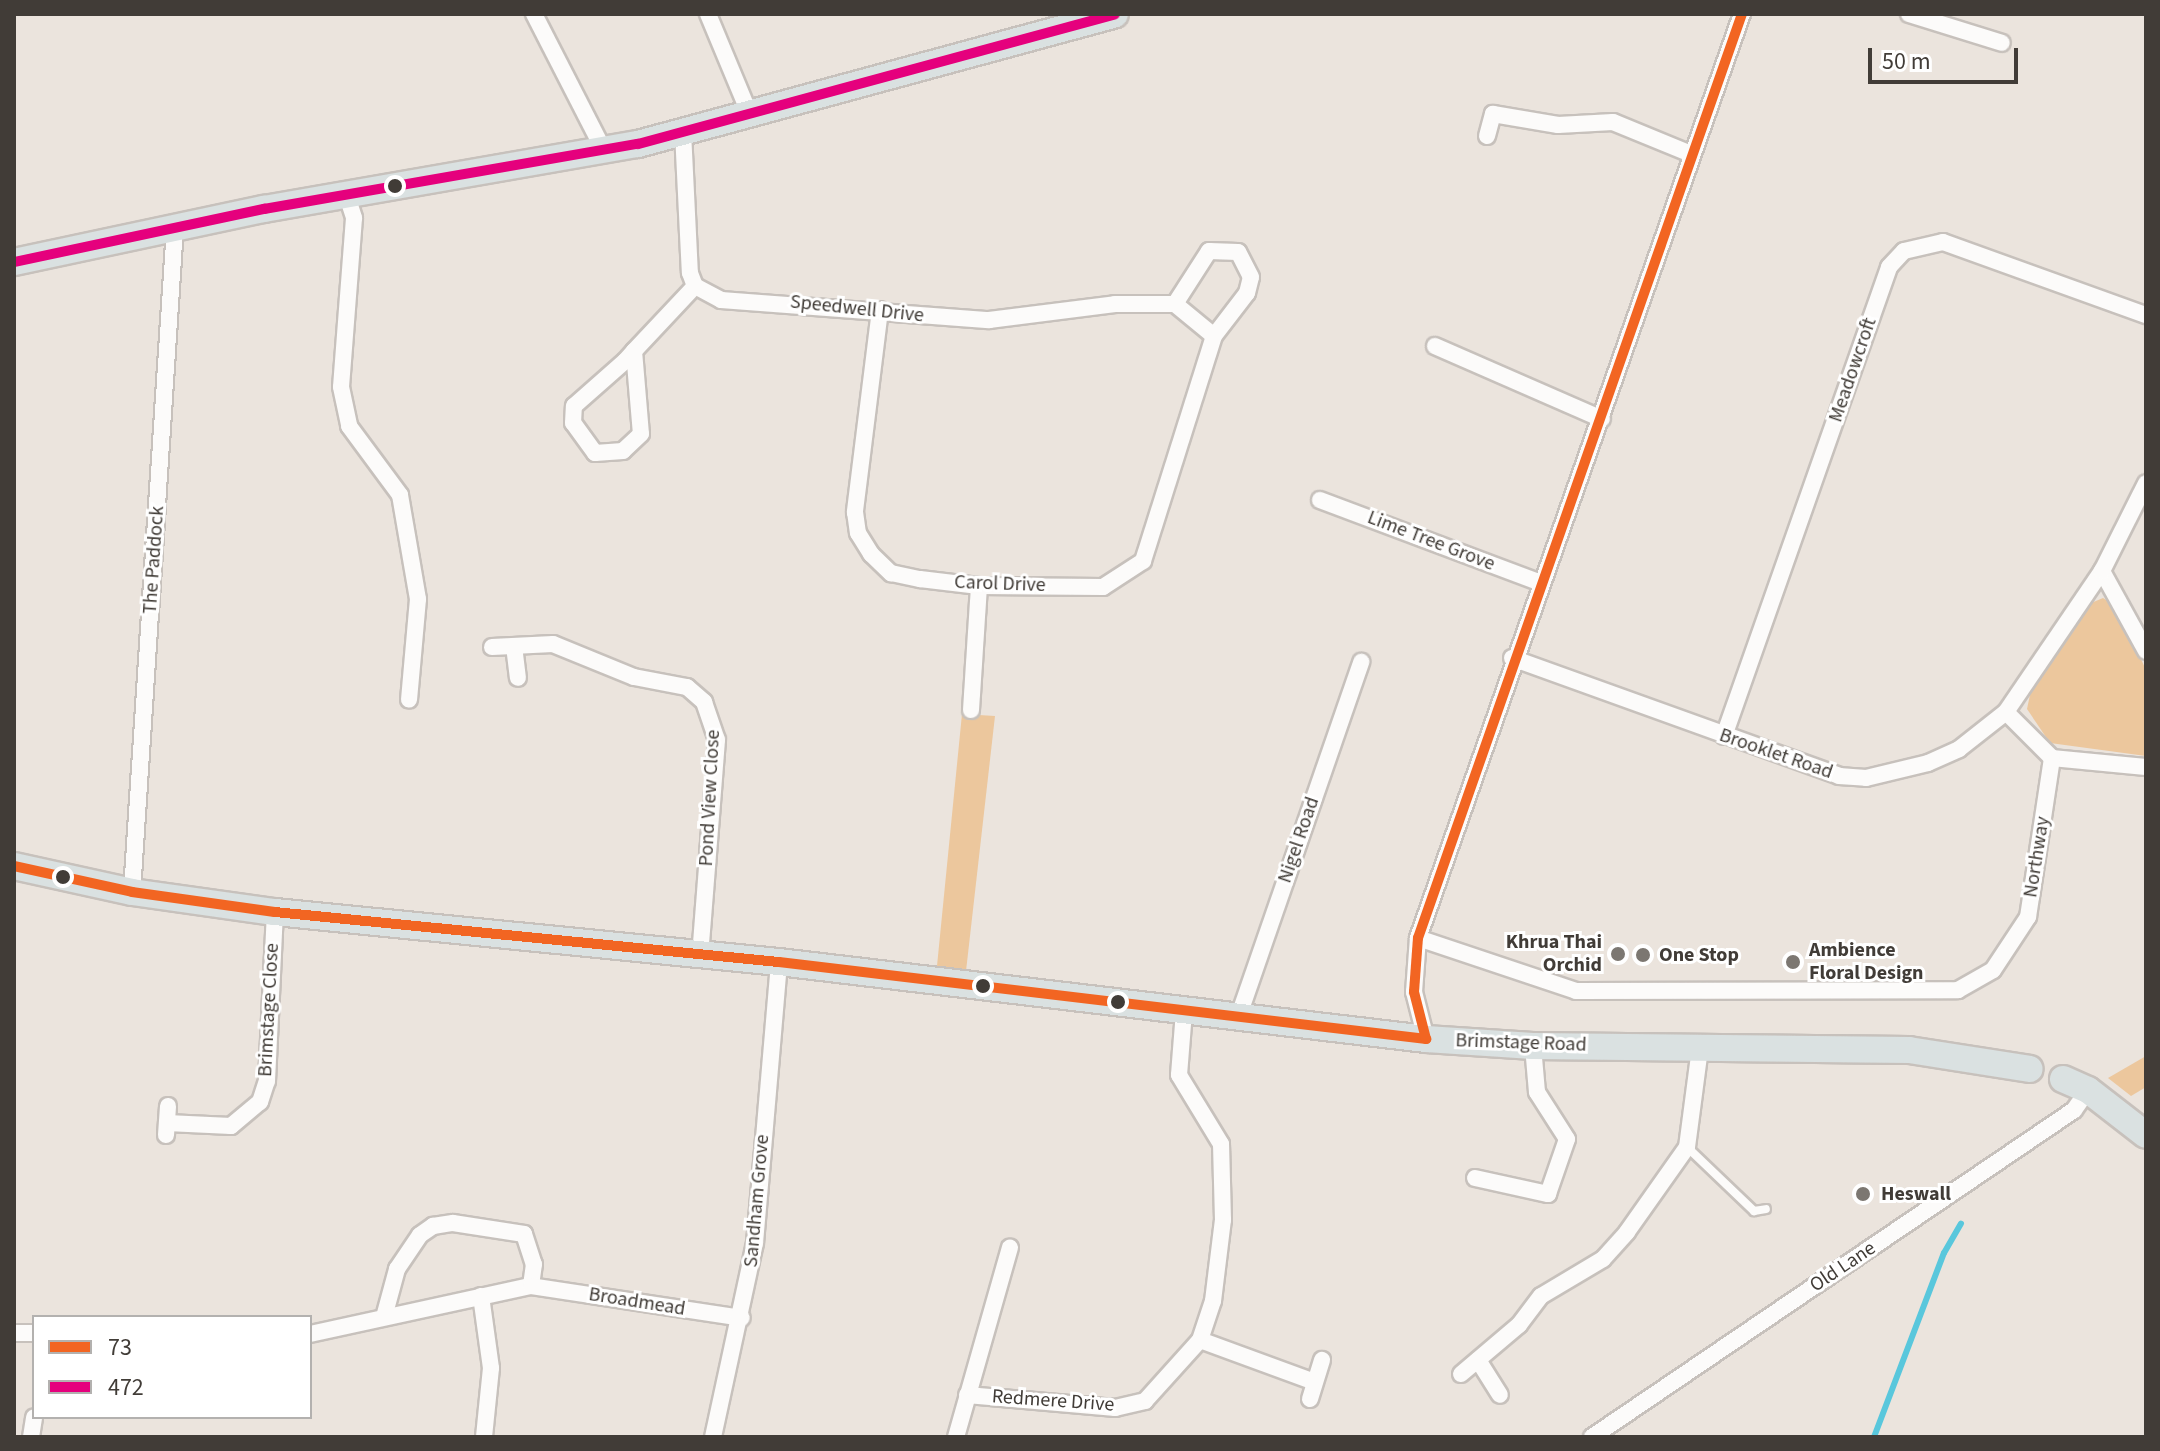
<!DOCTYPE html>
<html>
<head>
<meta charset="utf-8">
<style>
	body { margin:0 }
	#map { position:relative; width:2160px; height:1451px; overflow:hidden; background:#ebe4dd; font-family:"Source Sans 3",sans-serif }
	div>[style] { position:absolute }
	.green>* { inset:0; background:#ecc79d }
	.stream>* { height:6px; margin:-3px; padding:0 3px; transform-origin:3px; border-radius:3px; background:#59c7dc }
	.roads { filter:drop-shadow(2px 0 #c7c1bc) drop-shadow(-2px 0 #c7c1bc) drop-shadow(0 2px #c7c1bc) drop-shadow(0 -2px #c7c1bc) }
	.lane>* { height:8px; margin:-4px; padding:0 4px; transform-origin:4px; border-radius:4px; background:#fcfbfa }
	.street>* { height:16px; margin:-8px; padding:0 8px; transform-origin:8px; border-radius:8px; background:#fcfbfa }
	.primary>* { height:26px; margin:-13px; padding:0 13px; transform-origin:13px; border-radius:13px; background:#dae1e1 }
	.bus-1>* { height:10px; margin:-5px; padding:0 5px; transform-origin:5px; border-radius:5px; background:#f26522 }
	.bus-2>* { height:10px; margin:-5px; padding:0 5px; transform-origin:5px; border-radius:5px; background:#e5007d }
	.dots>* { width:22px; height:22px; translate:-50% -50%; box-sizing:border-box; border:4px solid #fff; border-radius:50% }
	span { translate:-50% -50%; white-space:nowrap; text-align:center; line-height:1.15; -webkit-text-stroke:6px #fff; paint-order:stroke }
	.street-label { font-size:20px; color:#413c37 }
	.poi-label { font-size:20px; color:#413c37; font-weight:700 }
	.right { translate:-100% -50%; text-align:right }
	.left { translate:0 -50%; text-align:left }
	.frame { position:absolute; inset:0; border:16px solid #413c37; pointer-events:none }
	.legend { position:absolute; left:32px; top:1315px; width:280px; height:104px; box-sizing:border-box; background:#fff; border:2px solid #b3b1af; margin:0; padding:10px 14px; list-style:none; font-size:24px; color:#413c37 }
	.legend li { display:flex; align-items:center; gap:16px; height:40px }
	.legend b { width:40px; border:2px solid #b3b1af }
	.scale { position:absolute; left:1868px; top:48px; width:150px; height:36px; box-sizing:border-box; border:4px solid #413c37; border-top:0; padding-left:10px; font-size:24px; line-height:28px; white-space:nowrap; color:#413c37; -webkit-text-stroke:6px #fff; paint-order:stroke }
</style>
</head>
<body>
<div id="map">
	<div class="green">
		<i style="clip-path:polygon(2103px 598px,2117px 607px,2146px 670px,2146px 756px,2050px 743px,2027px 709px,2031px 690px,2084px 606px)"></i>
		<i style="clip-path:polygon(962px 714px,995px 716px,965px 980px,936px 976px)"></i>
		<i style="clip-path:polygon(2146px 1056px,2146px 1087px,2131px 1096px,2108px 1078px)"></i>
	</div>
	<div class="stream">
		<i style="left:1874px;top:1437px;width:197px;rotate:-69.2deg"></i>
		<i style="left:1944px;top:1253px;width:34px;rotate:-60deg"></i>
	</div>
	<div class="roads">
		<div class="lane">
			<i style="left:1687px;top:1147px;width:93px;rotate:43.7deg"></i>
			<i style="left:1754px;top:1211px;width:12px;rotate:-9deg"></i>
		</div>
		<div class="street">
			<i style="left:534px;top:14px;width:154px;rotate:62.9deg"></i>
			<i style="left:708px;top:14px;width:109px;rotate:67.4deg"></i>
			<i style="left:1909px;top:14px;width:97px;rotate:17.3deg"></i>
			<i style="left:683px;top:132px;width:141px;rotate:87.2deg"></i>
			<i style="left:690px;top:273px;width:14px;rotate:69deg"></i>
			<i style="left:695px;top:286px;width:30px;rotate:28deg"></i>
			<i style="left:721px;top:300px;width:269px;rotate:4.3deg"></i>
			<i style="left:989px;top:320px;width:127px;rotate:-7.2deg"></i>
			<i style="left:1115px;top:304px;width:60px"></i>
			<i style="left:1175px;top:304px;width:50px;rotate:39.4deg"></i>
			<i style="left:1487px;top:136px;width:23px;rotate:-75deg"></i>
			<i style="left:1493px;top:114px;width:66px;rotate:9.6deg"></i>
			<i style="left:1558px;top:125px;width:55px;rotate:-3.1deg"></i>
			<i style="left:1613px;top:122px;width:84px;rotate:22.3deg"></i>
			<i style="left:347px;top:196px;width:23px;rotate:72deg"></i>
			<i style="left:354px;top:218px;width:169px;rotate:94.4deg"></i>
			<i style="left:341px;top:387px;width:40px;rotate:78deg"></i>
			<i style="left:349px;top:426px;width:86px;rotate:53.5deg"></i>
			<i style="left:400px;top:495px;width:106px;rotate:80.2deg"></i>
			<i style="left:418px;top:599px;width:101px;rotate:95.1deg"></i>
			<i style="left:880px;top:310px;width:204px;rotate:97.1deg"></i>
			<i style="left:855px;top:512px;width:21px;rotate:82deg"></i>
			<i style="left:858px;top:533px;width:25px;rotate:58deg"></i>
			<i style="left:871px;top:554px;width:28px;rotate:44deg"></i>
			<i style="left:891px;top:573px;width:30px;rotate:12deg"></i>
			<i style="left:920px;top:579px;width:59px;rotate:6.8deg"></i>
			<i style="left:979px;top:586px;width:124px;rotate:0.5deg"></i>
			<i style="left:1103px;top:587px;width:48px;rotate:-33deg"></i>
			<i style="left:1143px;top:561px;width:236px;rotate:-72.5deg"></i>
			<i style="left:1214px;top:336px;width:54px;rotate:-52.5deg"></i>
			<i style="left:1247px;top:293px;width:16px;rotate:-76deg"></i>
			<i style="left:1251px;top:277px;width:28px;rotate:-117deg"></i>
			<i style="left:1238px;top:252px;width:29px;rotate:-178deg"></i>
			<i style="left:1209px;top:251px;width:63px;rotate:122.7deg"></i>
			<i style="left:1435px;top:346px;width:182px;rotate:23.6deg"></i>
			<i style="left:634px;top:351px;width:83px;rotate:85.2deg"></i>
			<i style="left:641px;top:434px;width:25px;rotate:137deg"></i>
			<i style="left:623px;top:451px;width:28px;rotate:176deg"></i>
			<i style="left:595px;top:453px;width:37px;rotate:-126deg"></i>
			<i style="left:573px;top:423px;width:17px;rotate:-87deg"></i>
			<i style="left:574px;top:406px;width:68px;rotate:-41.4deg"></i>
			<i style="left:625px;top:361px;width:13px;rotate:-48deg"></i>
			<i style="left:634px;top:351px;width:89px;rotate:-46.8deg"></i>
			<i style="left:1320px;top:500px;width:236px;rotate:20.6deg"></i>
			<i style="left:2102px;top:571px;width:91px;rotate:61.2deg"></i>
			<i style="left:514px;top:646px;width:32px;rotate:83deg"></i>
			<i style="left:492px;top:647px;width:61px;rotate:-2.8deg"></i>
			<i style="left:553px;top:644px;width:87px;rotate:22.2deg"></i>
			<i style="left:634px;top:677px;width:54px;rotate:10.7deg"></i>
			<i style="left:687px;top:687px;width:23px;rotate:41deg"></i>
			<i style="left:704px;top:702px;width:40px;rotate:71.1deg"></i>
			<i style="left:717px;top:740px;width:216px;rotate:94.5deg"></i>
			<i style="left:1512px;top:658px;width:348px;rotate:19.8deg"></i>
			<i style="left:1839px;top:776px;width:27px;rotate:4deg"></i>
			<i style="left:1866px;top:778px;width:64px;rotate:-13.6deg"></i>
			<i style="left:1928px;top:763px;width:34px;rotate:-24deg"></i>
			<i style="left:1959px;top:749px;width:60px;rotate:-38.2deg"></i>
			<i style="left:2006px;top:712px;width:171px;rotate:-55.8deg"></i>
			<i style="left:2102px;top:571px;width:98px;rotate:-63.4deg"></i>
			<i style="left:971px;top:710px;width:124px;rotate:-86.3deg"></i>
			<i style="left:1724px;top:736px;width:497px;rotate:-70.6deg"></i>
			<i style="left:1889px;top:267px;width:22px;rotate:-47deg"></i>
			<i style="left:1904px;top:251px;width:40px;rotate:-13deg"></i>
			<i style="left:1943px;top:242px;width:216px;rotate:19.8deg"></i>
			<i style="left:2052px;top:758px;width:94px;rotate:5.5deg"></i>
			<i style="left:132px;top:892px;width:666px;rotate:-86.3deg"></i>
			<i style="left:1418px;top:938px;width:167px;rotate:18.5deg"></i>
			<i style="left:1576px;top:991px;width:382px;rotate:-0.1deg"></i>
			<i style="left:1958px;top:990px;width:40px;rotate:-29.7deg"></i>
			<i style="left:1993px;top:970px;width:64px;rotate:-56.6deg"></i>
			<i style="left:2028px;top:917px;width:161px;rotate:-81.4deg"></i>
			<i style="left:2052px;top:758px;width:65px;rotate:-135deg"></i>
			<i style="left:1238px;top:1018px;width:377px;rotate:-70.9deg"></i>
			<i style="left:1426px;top:1039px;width:49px;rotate:-104.3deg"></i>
			<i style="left:1414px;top:992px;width:54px;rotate:-85.8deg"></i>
			<i style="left:1418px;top:938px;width:979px;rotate:-70.68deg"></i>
			<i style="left:167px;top:1123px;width:64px;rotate:2.7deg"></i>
			<i style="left:231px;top:1126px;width:38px;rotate:-40deg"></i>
			<i style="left:260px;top:1102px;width:22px;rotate:-72deg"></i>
			<i style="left:267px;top:1081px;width:169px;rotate:-87.3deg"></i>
			<i style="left:166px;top:1135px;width:29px;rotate:-86deg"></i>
			<i style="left:1475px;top:1178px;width:75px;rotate:12.4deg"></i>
			<i style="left:1548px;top:1194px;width:58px;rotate:-70.9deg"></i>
			<i style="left:1567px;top:1139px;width:56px;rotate:-122.6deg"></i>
			<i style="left:1537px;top:1092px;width:46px;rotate:-95deg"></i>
			<i style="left:481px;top:1296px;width:73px;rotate:82.1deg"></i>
			<i style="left:491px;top:1368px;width:69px;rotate:95.8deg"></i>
			<i style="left:384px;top:1317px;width:50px;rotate:-74.8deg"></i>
			<i style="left:397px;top:1269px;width:41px;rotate:-55.9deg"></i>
			<i style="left:420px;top:1235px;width:16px;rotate:-35deg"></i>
			<i style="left:433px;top:1226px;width:20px;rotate:-9deg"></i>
			<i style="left:453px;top:1223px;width:72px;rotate:8.8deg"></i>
			<i style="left:524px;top:1234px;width:32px;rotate:72deg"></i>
			<i style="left:534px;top:1264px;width:22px;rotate:98deg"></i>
			<i style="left:14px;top:1333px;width:20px"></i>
			<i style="left:310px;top:1334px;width:226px;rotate:-12.3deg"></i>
			<i style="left:531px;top:1286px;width:213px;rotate:8.6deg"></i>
			<i style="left:1200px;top:1340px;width:122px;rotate:20.1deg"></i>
			<i style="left:1478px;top:1360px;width:41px;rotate:57.8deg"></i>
			<i style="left:1461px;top:1374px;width:76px;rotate:-40.2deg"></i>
			<i style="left:1519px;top:1325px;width:36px;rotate:-53deg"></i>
			<i style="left:1541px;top:1296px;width:72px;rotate:-30.8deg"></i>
			<i style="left:1603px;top:1259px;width:36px;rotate:-48deg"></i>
			<i style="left:1627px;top:1232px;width:104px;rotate:-54.8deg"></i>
			<i style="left:1687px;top:1147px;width:100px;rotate:-82.5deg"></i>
			<i style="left:967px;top:1395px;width:149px;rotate:5deg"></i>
			<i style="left:1115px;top:1408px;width:31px;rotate:-13deg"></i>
			<i style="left:1145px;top:1401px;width:82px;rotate:-48deg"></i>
			<i style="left:1200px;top:1340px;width:41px;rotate:-71.6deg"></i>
			<i style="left:1213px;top:1301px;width:82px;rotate:-83deg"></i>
			<i style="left:1223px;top:1220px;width:76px;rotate:-91.5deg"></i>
			<i style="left:1221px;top:1144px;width:81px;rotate:-121.3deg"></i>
			<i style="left:1179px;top:1075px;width:63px;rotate:-85.5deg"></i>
			<i style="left:1310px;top:1399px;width:41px;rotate:-72.9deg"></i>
			<i style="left:31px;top:1437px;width:20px;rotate:-81deg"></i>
			<i style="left:713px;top:1437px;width:198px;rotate:-77.8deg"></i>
			<i style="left:755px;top:1243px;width:282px;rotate:-85.1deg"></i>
			<i style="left:956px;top:1437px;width:197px;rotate:-74.1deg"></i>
			<i style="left:1592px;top:1437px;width:582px;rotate:-34.15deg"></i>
			<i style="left:2074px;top:1110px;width:24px;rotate:-55deg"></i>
		</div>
		<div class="primary">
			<i style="left:14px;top:262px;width:256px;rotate:-12deg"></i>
			<i style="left:264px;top:209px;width:380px;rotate:-9.9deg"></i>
			<i style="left:638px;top:144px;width:494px;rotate:-15.2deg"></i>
			<i style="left:14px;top:866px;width:121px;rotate:12.4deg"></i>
			<i style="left:132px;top:892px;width:144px;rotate:8deg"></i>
			<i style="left:275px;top:912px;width:506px;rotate:5.67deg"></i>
			<i style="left:779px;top:962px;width:652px;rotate:6.79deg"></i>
			<i style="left:1426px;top:1039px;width:107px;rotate:3.7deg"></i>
			<i style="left:1533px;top:1046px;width:376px;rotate:0.6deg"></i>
			<i style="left:1909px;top:1050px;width:122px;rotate:8.9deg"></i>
			<i style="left:2063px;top:1079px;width:27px;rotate:24deg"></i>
			<i style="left:2088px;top:1090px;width:73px;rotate:37.8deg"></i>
		</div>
	</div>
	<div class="bus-1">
		<i style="left:14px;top:866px;width:121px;rotate:12.4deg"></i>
		<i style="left:132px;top:892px;width:144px;rotate:8deg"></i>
		<i style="left:275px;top:912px;width:506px;rotate:5.67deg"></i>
		<i style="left:779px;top:962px;width:652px;rotate:6.79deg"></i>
		<i style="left:1426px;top:1039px;width:49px;rotate:-104.3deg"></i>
		<i style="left:1414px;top:992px;width:54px;rotate:-85.8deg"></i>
		<i style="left:1418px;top:938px;width:979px;rotate:-70.68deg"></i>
	</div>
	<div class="bus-2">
		<i style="left:14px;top:262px;width:256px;rotate:-12deg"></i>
		<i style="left:264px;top:209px;width:380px;rotate:-9.9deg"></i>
		<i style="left:638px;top:144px;width:494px;rotate:-15.2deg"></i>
	</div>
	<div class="dots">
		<i style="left:395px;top:186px;background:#413c37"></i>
		<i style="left:63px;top:877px;background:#413c37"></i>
		<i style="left:1618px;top:954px;background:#7c7771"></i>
		<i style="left:1643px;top:955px;background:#7c7771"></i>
		<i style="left:1793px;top:962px;background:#7c7771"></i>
		<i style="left:983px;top:986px;background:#413c37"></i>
		<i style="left:1118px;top:1002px;background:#413c37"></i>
		<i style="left:1863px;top:1194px;background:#7c7771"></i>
	</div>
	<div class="street-label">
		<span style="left:857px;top:309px;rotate:6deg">Speedwell Drive</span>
		<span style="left:1853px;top:370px;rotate:-71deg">Meadowcroft</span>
		<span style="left:1431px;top:541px;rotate:21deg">Lime Tree Grove</span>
		<span style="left:154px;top:560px;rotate:-86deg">The Paddock</span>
		<span style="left:1000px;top:584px;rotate:2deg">Carol Drive</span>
		<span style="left:1776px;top:754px;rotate:19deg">Brooklet Road</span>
		<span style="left:710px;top:798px;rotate:-87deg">Pond View Close</span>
		<span style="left:1299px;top:840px;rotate:-71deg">Nigel Road</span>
		<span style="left:2037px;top:857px;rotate:-81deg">Northway</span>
		<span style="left:269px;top:1010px;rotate:-87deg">Brimstage Close</span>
		<span style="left:1521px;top:1043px;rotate:2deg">Brimstage Road</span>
		<span style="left:757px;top:1201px;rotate:-85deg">Sandham Grove</span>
		<span style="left:1843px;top:1267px;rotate:-34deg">Old Lane</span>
		<span style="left:637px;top:1302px;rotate:9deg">Broadmead</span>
		<span style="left:1053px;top:1401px;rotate:4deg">Redmere Drive</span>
	</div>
	<div class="poi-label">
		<span class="right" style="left:1602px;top:954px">Khrua Thai<br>Orchid</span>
		<span class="left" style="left:1809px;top:962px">Ambience<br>Floral Design</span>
		<span class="left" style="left:1659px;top:955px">One Stop</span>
		<span class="left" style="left:1881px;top:1194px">Heswall</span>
	</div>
	<div class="frame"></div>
	<ul class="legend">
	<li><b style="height:10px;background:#f26522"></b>73</li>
	<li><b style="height:10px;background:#e5007d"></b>472</li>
	</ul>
	<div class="scale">50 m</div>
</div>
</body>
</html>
